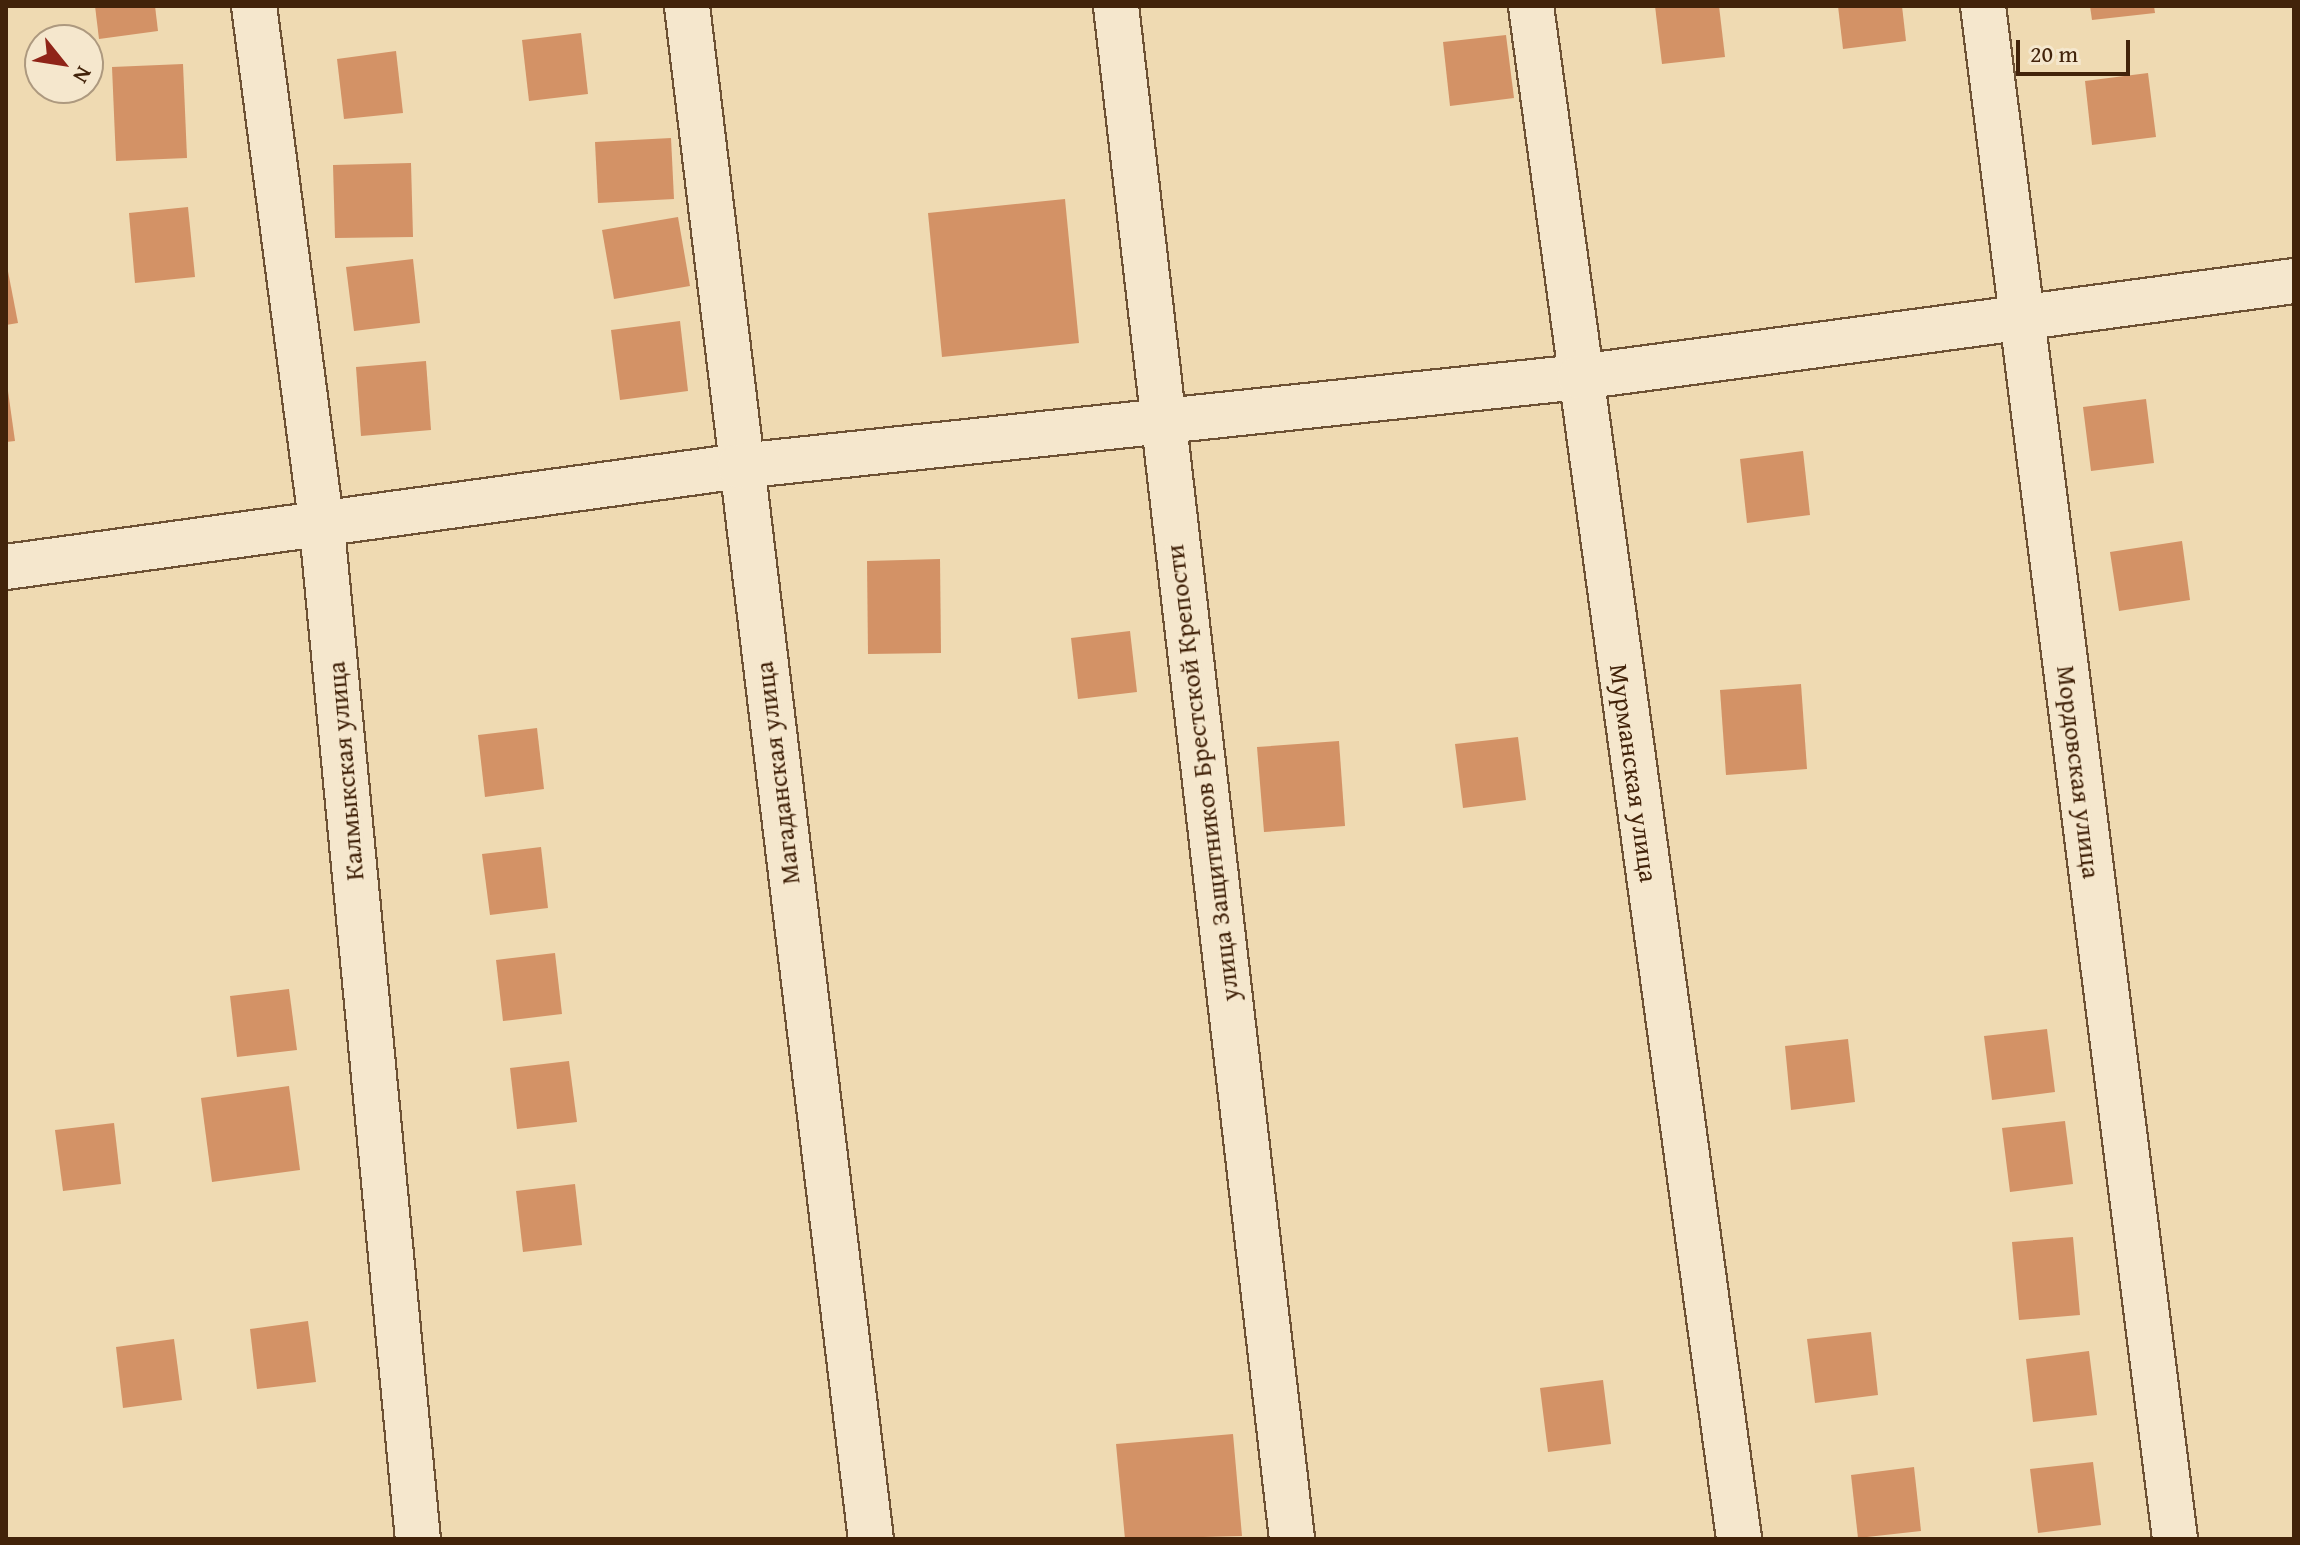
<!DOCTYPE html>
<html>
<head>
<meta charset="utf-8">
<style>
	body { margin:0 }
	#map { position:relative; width:2300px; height:1545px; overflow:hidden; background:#efdab2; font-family:"Gentium Book Plus",serif }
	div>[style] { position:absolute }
	.building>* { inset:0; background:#d39266 }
	.roads { filter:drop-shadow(2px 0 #6d5134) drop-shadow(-2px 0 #6d5134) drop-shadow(0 2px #6d5134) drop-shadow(0 -2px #6d5134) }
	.minor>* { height:44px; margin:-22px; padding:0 22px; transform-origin:22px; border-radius:22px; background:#f5e7cd }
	span { translate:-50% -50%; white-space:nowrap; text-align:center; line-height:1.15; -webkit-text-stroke:7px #f5e7cd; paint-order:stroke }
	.street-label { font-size:26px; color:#42230a }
	.frame { position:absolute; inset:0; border:8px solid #42230a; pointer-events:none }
	.north { position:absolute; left:24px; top:24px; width:80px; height:80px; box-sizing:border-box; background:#f5e7cd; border:2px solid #ad997f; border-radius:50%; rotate:120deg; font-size:22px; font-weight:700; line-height:32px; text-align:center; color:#42230a }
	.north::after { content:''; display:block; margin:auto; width:28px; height:36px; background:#8f2418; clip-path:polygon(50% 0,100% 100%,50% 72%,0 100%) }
	.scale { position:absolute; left:2016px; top:40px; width:114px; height:36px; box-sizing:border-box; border:4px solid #42230a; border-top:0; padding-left:10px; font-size:24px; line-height:28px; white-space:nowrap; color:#42230a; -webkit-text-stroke:6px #f5e7cd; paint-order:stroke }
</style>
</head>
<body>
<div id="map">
	<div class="building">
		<i style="clip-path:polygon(95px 6px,155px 6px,158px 31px,99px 39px)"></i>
		<i style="clip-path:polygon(1655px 6px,1719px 6px,1725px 57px,1662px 64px)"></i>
		<i style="clip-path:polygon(1838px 6px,1902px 6px,1906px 41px,1843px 49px)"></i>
		<i style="clip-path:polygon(2090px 6px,2154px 6px,2155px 13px,2092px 20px)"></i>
		<i style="clip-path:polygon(581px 33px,588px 94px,529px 101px,522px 40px)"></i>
		<i style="clip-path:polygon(1506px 35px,1514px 98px,1450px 106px,1443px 42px)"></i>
		<i style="clip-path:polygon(396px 51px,403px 113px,344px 119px,337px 59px)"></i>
		<i style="clip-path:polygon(183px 64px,187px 158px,116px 161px,112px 67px)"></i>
		<i style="clip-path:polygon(2148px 73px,2156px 137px,2092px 145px,2085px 81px)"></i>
		<i style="clip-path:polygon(671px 138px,674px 199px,598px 203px,595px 142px)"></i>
		<i style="clip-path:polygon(411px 163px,413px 237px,335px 238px,333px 165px)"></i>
		<i style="clip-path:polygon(1065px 199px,1079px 343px,942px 357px,928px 213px)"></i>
		<i style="clip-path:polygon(188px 207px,195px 277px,135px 283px,129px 213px)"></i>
		<i style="clip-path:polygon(678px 217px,690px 286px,614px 299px,602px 230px)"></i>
		<i style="clip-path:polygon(413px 259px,420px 323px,354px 331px,346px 267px)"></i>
		<i style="clip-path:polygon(6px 261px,18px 323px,6px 325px)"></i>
		<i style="clip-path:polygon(680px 321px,688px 391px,620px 400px,611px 330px)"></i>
		<i style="clip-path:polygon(426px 361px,431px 430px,361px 436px,356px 367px)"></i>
		<i style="clip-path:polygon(6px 377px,15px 441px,6px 442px)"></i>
		<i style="clip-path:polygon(2146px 399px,2154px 463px,2091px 471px,2083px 407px)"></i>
		<i style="clip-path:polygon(1803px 451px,1810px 515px,1747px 523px,1740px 459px)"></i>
		<i style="clip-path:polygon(2182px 541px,2190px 600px,2119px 611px,2110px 552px)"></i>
		<i style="clip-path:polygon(940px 559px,941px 653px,868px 654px,867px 561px)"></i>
		<i style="clip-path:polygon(1130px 631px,1137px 692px,1078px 699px,1071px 638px)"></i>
		<i style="clip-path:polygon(1801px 684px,1807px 769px,1726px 775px,1720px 690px)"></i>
		<i style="clip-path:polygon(537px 728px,544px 789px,485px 797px,478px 735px)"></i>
		<i style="clip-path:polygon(1518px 737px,1526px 800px,1463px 808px,1455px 744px)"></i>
		<i style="clip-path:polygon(1339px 741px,1345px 826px,1264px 832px,1257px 747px)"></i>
		<i style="clip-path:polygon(541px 847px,548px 908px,490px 915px,482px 854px)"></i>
		<i style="clip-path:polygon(555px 953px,562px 1014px,503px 1021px,496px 960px)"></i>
		<i style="clip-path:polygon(289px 989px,297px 1050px,237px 1057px,230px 996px)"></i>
		<i style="clip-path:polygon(2047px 1029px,2055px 1092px,1992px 1100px,1984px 1036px)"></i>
		<i style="clip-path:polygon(1848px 1039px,1855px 1102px,1791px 1110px,1785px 1046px)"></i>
		<i style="clip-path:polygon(569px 1061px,577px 1122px,517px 1129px,510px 1068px)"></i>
		<i style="clip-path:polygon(289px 1086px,300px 1170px,212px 1182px,201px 1098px)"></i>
		<i style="clip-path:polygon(2065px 1121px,2073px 1184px,2010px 1192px,2002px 1128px)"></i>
		<i style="clip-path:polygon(114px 1123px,121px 1184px,63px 1191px,55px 1130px)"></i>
		<i style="clip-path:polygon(575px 1184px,582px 1245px,523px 1252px,516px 1191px)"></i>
		<i style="clip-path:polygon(2073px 1237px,2080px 1315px,2019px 1320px,2012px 1242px)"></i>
		<i style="clip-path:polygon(308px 1321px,316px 1382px,257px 1389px,250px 1329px)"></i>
		<i style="clip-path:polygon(1871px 1332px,1878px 1395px,1815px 1403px,1807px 1339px)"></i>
		<i style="clip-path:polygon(174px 1339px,182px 1400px,123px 1408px,116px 1347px)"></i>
		<i style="clip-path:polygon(2089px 1351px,2097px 1415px,2033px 1422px,2026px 1359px)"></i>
		<i style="clip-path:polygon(1603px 1380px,1611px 1444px,1548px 1452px,1540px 1388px)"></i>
		<i style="clip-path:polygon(1233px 1434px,1242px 1536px,1125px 1539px,1116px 1444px)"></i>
		<i style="clip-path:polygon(2093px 1462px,2101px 1525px,2038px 1533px,2030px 1469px)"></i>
		<i style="clip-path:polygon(1914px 1467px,1921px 1531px,1858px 1538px,1851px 1475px)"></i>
	</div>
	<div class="roads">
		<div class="minor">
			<i style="left:254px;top:6px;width:526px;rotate:82.58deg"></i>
			<i style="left:322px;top:528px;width:1016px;rotate:84.58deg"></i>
			<i style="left:687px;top:6px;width:1544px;rotate:83.16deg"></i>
			<i style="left:1116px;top:6px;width:1543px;rotate:83.45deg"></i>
			<i style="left:1531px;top:6px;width:1547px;rotate:82.27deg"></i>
			<i style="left:1983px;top:6px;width:1545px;rotate:82.86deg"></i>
			<i style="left:6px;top:567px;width:741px;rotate:-7.83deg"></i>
			<i style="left:740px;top:466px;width:845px;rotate:-6.05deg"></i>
			<i style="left:1580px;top:377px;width:720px;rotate:-7.66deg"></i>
		</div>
	</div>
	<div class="street-label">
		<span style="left:345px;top:771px;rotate:-95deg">Калмыкская улица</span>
		<span style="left:2079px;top:772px;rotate:83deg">Мордовская улица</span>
		<span style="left:777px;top:773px;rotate:-97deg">Магаданская улица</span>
		<span style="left:1202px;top:773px;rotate:-97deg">улица Защитников Брестской Крепости</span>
		<span style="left:1634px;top:773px;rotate:82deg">Мурманская улица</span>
	</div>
	<div class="frame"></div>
	<div class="north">N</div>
	<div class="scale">20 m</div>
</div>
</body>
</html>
